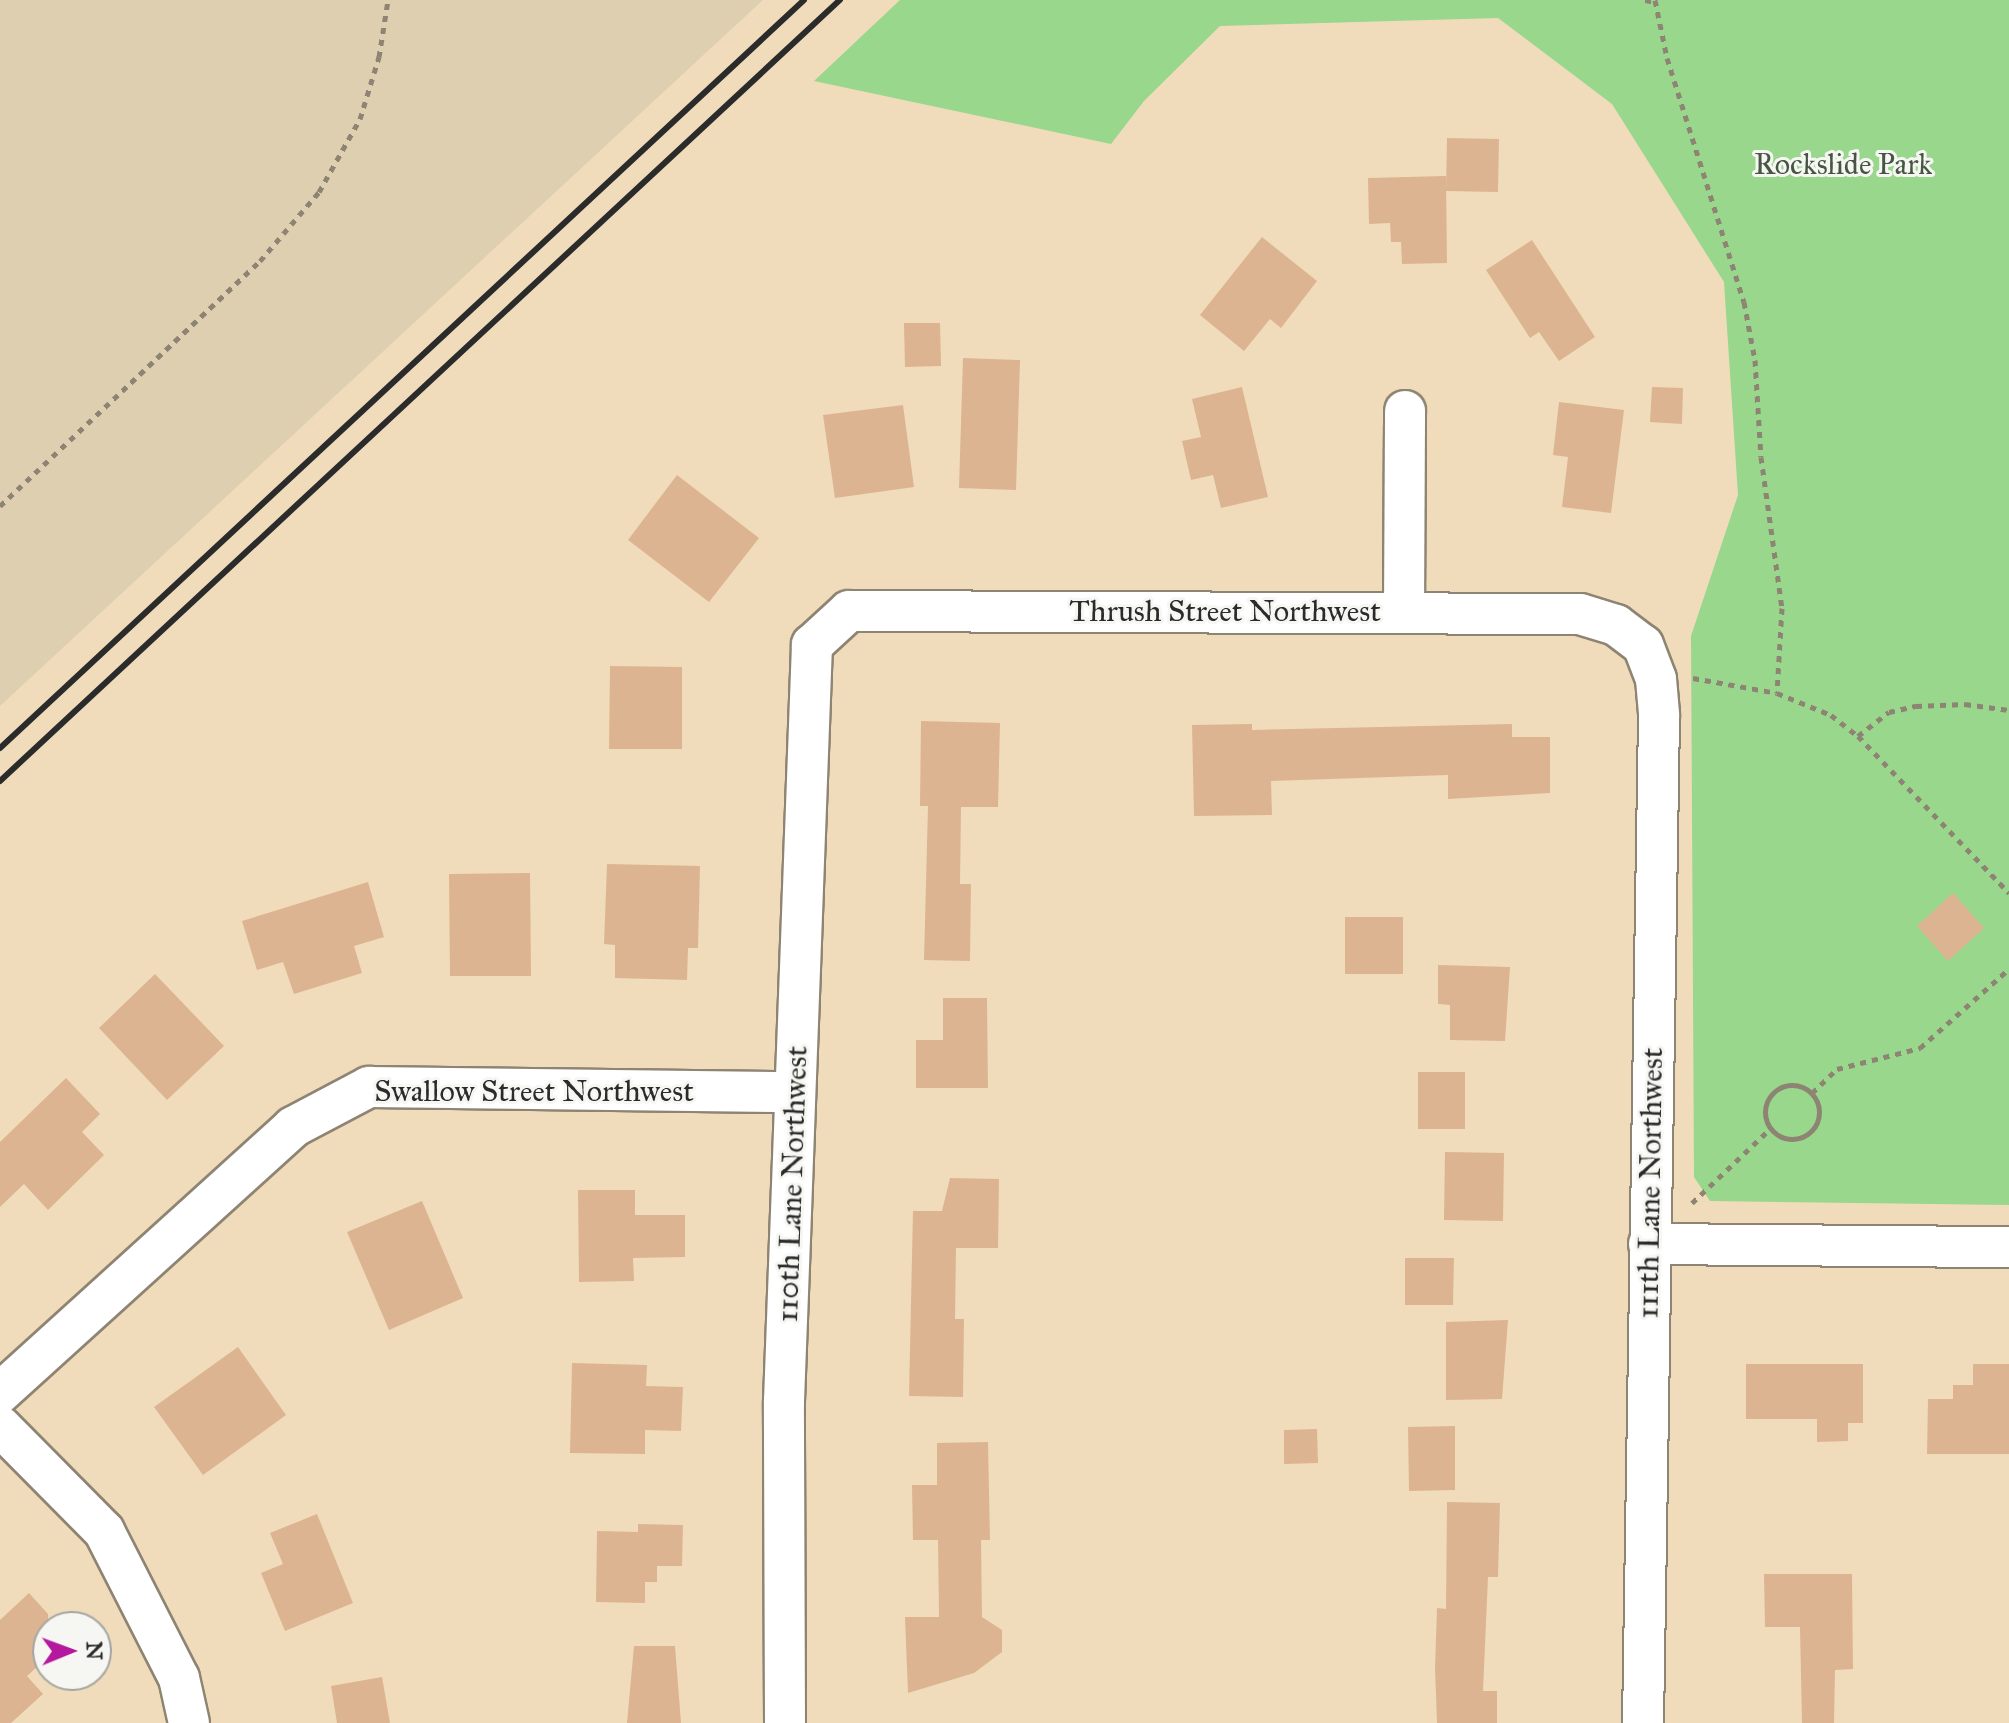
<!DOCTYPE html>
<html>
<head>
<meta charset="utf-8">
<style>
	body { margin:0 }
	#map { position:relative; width:2009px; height:1723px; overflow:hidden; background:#f0dcbb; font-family:"IM FELL Great Primer",serif }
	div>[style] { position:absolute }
	.built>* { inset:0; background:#dfcfb1 }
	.green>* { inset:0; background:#99d78c }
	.building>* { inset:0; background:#ddb491 }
	.path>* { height:5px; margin-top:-2.5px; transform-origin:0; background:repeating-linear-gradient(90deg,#8e8473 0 6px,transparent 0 12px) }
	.path>.ring { margin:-2.5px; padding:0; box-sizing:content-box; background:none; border:5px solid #8e8473; border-radius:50% }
	.roads { filter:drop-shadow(2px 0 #8e8473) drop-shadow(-2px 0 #8e8473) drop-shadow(0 2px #8e8473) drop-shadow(0 -2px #8e8473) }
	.street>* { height:40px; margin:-20px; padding:0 20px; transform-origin:20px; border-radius:20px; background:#fff }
	.rail>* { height:6px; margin:-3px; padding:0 3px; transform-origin:3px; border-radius:3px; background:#2b2b2b }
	span { translate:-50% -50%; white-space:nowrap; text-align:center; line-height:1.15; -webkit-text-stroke:6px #f6f6f2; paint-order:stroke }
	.park-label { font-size:30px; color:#465643 }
	.street-label { font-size:30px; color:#2b2b2b }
	.north { position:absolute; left:32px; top:1611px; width:80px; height:80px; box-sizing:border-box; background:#f6f6f2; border:2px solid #a5a5a2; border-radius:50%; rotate:89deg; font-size:22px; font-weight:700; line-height:32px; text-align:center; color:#2b2b2b }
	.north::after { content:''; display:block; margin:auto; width:28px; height:36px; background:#b5179e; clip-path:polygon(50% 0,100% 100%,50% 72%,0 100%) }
</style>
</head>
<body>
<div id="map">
	<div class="built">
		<i style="clip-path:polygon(0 0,763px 0,0 706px)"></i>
	</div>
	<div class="green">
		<i style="clip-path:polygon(900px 0,2009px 0,2009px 1205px,1710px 1201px,1694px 1177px,1691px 636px,1738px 495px,1724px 282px,1612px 104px,1498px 18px,1220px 26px,1144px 101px,1111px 144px,814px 81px)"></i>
	</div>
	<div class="building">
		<i style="clip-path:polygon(1447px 138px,1499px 139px,1498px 192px,1446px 191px)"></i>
		<i style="clip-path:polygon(1446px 176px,1447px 263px,1402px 264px,1401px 242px,1391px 242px,1390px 223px,1369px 224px,1368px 178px)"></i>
		<i style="clip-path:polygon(1262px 237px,1317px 281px,1281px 328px,1270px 319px,1244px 351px,1200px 315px)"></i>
		<i style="clip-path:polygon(1532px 240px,1595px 337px,1559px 361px,1539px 332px,1530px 338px,1486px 270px)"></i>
		<i style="clip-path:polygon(904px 323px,940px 323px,941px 366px,905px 367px)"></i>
		<i style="clip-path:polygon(963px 358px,1020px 360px,1016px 490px,959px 488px)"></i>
		<i style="clip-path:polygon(1242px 387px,1268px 497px,1221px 508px,1213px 475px,1191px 480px,1182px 441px,1201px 437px,1192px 399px)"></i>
		<i style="clip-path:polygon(1652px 387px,1683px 388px,1682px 424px,1650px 422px)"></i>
		<i style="clip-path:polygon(1559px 402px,1624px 410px,1611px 513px,1562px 507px,1568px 457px,1553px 455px)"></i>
		<i style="clip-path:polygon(903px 405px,914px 487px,835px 498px,823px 415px)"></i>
		<i style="clip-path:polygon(677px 475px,759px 538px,709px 602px,628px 540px)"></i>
		<i style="clip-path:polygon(610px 666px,682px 667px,682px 749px,609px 749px)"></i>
		<i style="clip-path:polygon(921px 721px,1000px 723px,998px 807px,961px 807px,960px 884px,971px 884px,970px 961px,924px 960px,928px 806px,920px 806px)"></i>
		<i style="clip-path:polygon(1252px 724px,1252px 730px,1512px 724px,1512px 737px,1550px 737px,1550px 793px,1448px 799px,1448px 775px,1271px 781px,1272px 815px,1194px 816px,1192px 725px)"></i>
		<i style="clip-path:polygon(607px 864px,700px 866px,698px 948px,688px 948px,687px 980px,615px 978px,615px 945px,604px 944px)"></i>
		<i style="clip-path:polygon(530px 873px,531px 976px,450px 976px,449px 874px)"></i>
		<i style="clip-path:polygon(368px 882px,384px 937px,354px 946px,362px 973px,294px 994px,283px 962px,257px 970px,242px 921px)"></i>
		<i style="clip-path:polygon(1953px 893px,1984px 928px,1948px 961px,1917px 926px)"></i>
		<i style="clip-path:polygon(1345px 917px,1403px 917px,1403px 974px,1345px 974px)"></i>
		<i style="clip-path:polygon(1438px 965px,1510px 967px,1505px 1041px,1450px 1040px,1450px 1005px,1438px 1004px)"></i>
		<i style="clip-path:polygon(155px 974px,224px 1046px,167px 1100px,99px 1028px)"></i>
		<i style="clip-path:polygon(943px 998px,987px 998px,988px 1088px,916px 1088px,916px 1040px,943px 1040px)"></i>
		<i style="clip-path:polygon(1418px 1072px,1465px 1072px,1465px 1129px,1418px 1129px)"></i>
		<i style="clip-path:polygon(66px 1078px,100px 1114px,82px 1132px,104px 1155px,48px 1210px,24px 1184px,0 1207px,0 1142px)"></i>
		<i style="clip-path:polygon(1445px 1152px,1504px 1153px,1503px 1221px,1444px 1220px)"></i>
		<i style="clip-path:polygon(950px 1178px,999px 1179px,998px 1248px,956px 1248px,955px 1319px,964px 1319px,963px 1397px,909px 1396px,913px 1211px,942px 1211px)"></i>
		<i style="clip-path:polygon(578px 1190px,635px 1190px,635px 1215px,685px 1215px,685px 1257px,633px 1258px,634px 1281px,579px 1282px)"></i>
		<i style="clip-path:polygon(422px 1201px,463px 1298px,389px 1330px,347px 1232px)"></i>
		<i style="clip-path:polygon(1405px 1258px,1454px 1258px,1453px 1305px,1405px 1305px)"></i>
		<i style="clip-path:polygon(1508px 1320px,1502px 1399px,1446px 1400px,1446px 1322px)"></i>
		<i style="clip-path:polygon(238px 1347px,286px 1415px,203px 1475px,154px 1407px)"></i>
		<i style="clip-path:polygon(572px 1363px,647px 1365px,646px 1386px,683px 1387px,681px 1431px,645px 1430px,645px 1454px,570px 1453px)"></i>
		<i style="clip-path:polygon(1746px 1364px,1863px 1364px,1863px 1423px,1848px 1423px,1848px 1441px,1817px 1442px,1817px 1419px,1746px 1419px)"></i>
		<i style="clip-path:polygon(1973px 1364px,2009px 1364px,2009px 1454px,1927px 1454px,1928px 1399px,1953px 1399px,1953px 1385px,1973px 1385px)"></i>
		<i style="clip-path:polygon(1455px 1426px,1455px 1490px,1409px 1491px,1408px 1427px)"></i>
		<i style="clip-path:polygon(1317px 1429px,1318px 1463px,1284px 1464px,1284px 1430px)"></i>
		<i style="clip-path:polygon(988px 1442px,990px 1540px,981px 1540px,982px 1617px,1002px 1630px,1002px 1652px,974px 1673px,908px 1693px,905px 1617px,939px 1617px,938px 1540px,913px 1540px,912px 1485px,937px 1485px,937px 1443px)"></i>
		<i style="clip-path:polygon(1447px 1502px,1500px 1503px,1498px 1577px,1488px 1577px,1483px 1691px,1497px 1691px,1497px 1723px,1437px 1723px,1435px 1668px,1437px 1608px,1446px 1609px)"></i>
		<i style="clip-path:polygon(317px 1514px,353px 1603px,285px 1631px,261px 1573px,283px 1564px,270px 1533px)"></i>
		<i style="clip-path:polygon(638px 1524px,683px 1525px,682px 1566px,657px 1566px,657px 1582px,645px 1582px,645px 1603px,596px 1602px,597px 1531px,638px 1532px)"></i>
		<i style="clip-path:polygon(1764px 1574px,1852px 1574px,1853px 1669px,1835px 1670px,1834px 1723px,1802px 1723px,1800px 1627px,1765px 1627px)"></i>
		<i style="clip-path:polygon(29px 1593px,48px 1614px,48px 1657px,27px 1676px,43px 1694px,11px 1723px,0 1723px,0 1620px)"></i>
		<i style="clip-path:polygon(634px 1646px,675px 1646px,681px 1723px,627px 1723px)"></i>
		<i style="clip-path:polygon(382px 1677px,390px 1723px,337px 1723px,331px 1686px)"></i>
	</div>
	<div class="path">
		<i style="left:1645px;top:0;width:10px;rotate:11deg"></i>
		<i style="left:1655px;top:0;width:59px;rotate:78.3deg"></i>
		<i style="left:1667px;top:58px;width:256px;rotate:72.5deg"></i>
		<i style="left:1744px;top:302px;width:59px;rotate:79.3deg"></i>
		<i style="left:1755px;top:360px;width:97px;rotate:86.5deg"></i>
		<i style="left:1761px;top:457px;width:152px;rotate:82.1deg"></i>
		<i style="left:1782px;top:608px;width:85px;rotate:93.4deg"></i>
		<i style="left:0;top:506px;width:357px;rotate:-43.3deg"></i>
		<i style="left:260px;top:261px;width:91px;rotate:-49.5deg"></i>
		<i style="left:319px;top:192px;width:84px;rotate:-60.7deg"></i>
		<i style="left:360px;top:119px;width:65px;rotate:-73deg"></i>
		<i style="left:379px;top:57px;width:58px;rotate:-81deg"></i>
		<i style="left:1693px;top:678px;width:85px;rotate:10.1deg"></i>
		<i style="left:1777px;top:693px;width:58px;rotate:22.2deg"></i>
		<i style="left:1831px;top:715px;width:34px;rotate:38deg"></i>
		<i style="left:1858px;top:736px;width:218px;rotate:46.1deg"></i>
		<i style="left:1858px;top:736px;width:39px;rotate:-38deg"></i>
		<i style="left:1889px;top:712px;width:28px;rotate:-13deg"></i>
		<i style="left:1916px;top:706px;width:49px;rotate:-2.3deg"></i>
		<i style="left:1965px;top:704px;width:44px;rotate:7.8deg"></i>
		<i class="ring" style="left:1765px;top:1085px;width:49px;height:49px"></i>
		<i style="left:1812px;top:1093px;width:35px;rotate:-44deg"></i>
		<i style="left:1837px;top:1069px;width:86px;rotate:-14.2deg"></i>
		<i style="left:1920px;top:1048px;width:119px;rotate:-41.6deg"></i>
		<i style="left:1692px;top:1203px;width:108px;rotate:-43.5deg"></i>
	</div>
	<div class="roads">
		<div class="street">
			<i style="left:1404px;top:611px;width:200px;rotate:-89.7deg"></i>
			<i style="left:1649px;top:1244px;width:360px;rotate:0.5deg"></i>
			<i style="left:0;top:1393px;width:396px;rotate:-42.2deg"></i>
			<i style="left:293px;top:1127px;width:86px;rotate:-27.8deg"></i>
			<i style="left:369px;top:1087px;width:426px;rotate:0.7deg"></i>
			<i style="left:0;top:1426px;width:148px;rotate:45.3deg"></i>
			<i style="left:104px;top:1531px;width:165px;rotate:63deg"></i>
			<i style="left:179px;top:1678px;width:46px;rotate:77.5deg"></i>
			<i style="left:785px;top:1723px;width:322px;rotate:-90.2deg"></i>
			<i style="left:784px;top:1401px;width:757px;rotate:-87.88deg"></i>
			<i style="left:812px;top:645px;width:50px;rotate:-42.6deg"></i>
			<i style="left:849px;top:611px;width:731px;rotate:0.24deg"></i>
			<i style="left:1580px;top:614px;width:38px;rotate:17deg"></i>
			<i style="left:1616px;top:625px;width:34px;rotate:37deg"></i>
			<i style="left:1643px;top:645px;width:36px;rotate:69deg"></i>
			<i style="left:1656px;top:679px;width:37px;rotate:85deg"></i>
			<i style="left:1659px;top:716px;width:1007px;rotate:90.91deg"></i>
		</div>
	</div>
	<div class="rail">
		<i style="left:0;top:748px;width:1098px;rotate:-42.93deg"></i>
		<i style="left:0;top:781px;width:1147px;rotate:-42.92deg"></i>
	</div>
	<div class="park-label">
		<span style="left:1843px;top:164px">Rockslide Park</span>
	</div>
	<div class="street-label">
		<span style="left:1225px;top:611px">Thrush Street Northwest</span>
		<span style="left:534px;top:1091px">Swallow Street Northwest</span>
		<span style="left:1650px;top:1183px;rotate:-89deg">111th Lane Northwest</span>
		<span style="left:792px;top:1184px;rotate:-88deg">110th Lane Northwest</span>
	</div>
	<div class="north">N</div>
</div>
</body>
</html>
